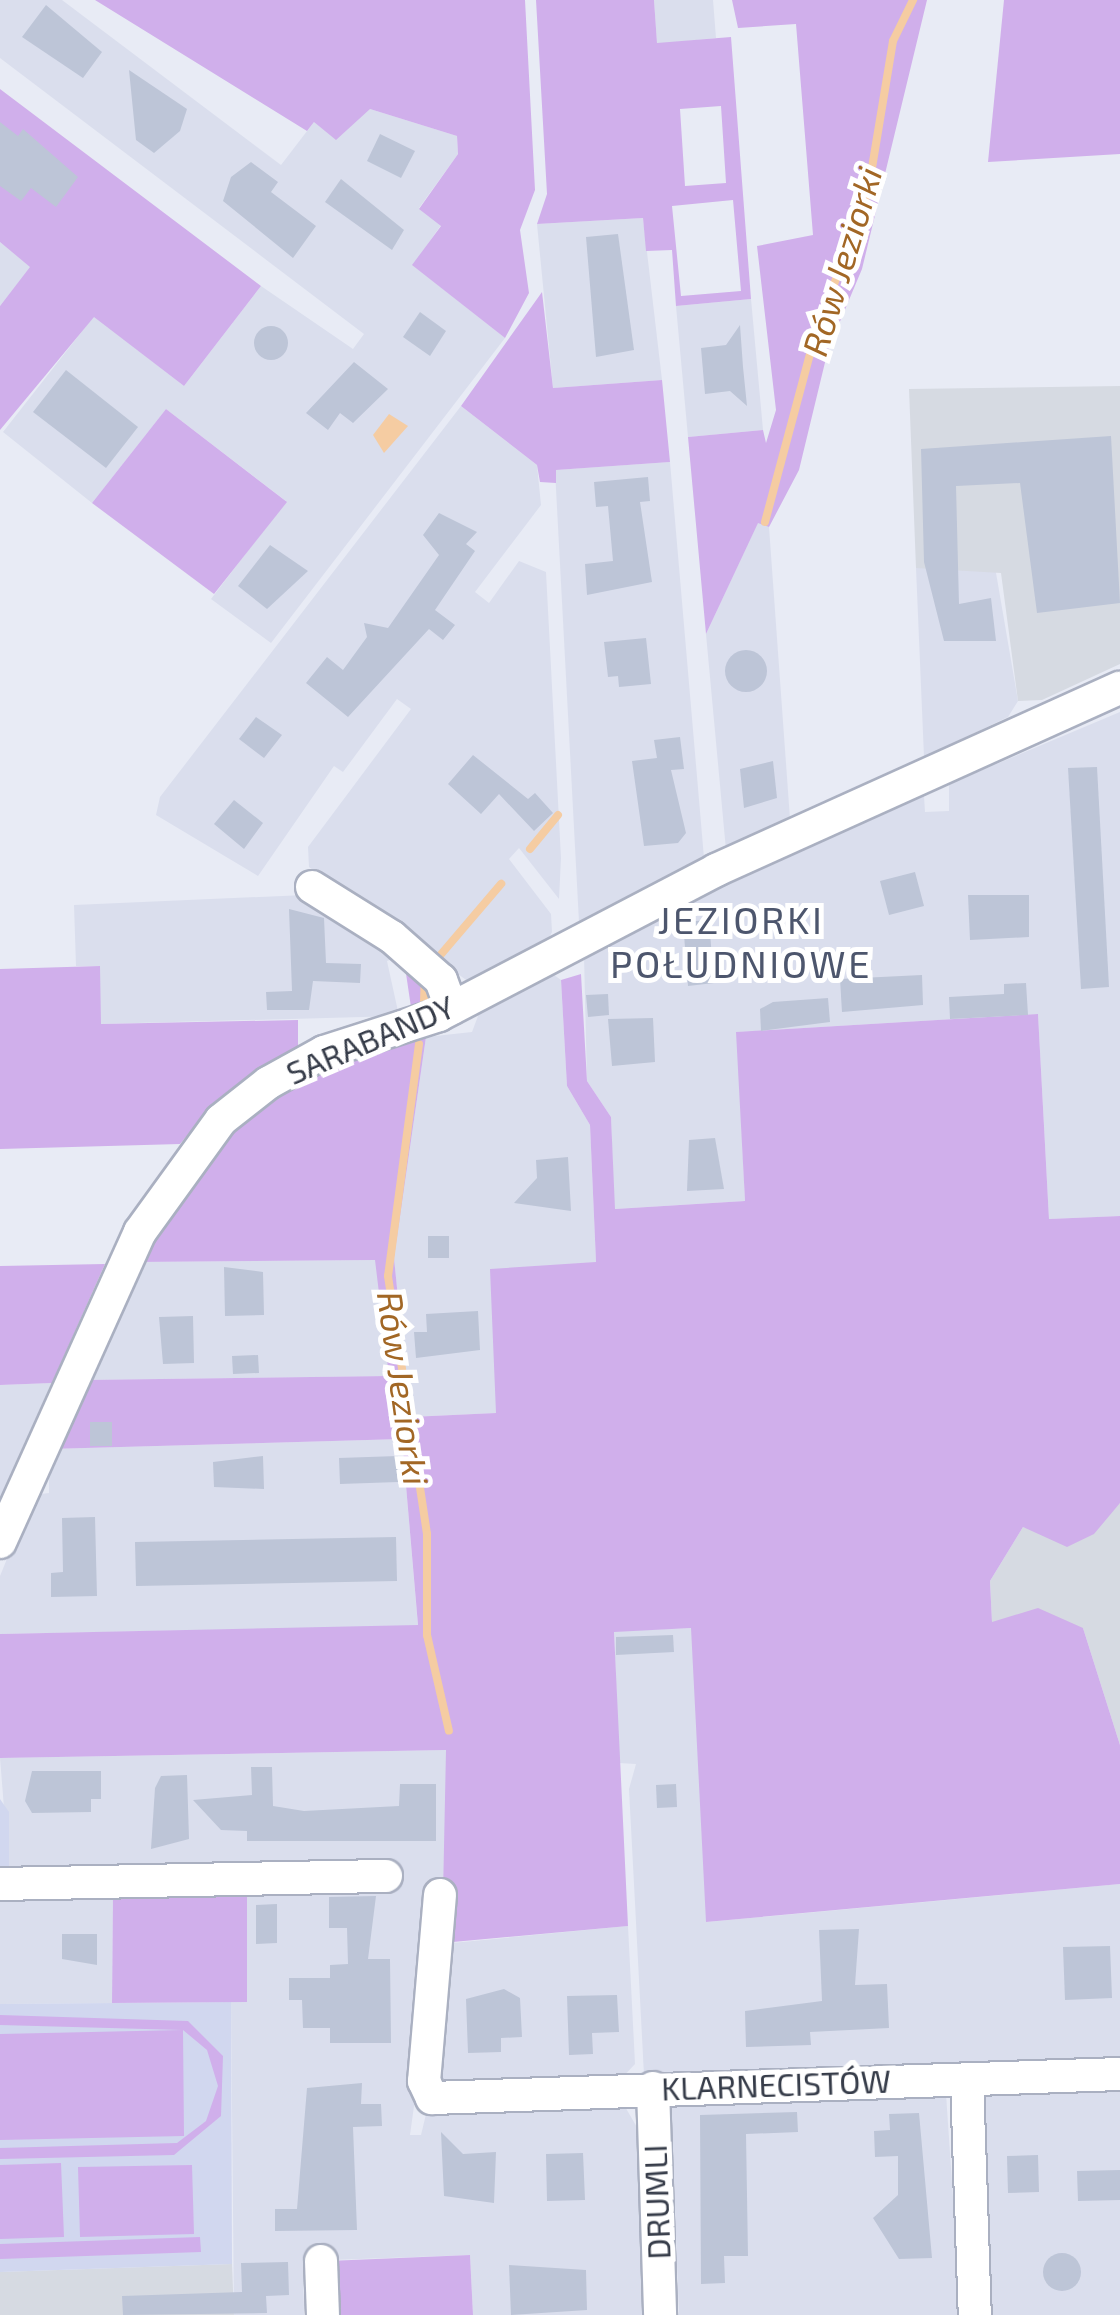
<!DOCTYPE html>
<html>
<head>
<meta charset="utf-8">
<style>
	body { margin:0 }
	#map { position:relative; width:1120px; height:2315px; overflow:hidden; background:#e8ebf5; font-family:"Exo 2",sans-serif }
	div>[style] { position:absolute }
	.residential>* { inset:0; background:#dadeed }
	.industrial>* { inset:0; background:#d6dae2 }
	.education>* { inset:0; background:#d1d7ef }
	.green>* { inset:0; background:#d0afeb }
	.water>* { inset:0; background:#f5cca2 }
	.stream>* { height:8px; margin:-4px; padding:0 4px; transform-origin:4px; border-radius:4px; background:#f5cca2 }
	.building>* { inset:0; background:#bdc5d7 }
	.round { border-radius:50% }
	.roads { filter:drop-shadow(2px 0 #aab0c1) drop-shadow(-2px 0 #aab0c1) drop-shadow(0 2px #aab0c1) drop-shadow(0 -2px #aab0c1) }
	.minor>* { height:32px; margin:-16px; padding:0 16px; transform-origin:16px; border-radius:16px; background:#fff }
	span { translate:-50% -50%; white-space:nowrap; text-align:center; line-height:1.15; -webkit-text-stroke:10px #fff; paint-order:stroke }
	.street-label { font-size:32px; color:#363c49 }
	.water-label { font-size:35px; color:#a26725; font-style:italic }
	.quarter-label { font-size:38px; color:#4d566d; letter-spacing:2.5px }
</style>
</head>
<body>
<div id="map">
	<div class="residential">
		<i style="clip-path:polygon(0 0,62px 0,281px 165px,314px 122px,370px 109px,457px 136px,458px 154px,419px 208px,441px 225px,413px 265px,505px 338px,271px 643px,211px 599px,286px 501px,166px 409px,92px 503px,3px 432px,94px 316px,184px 386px,261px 286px,353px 349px,364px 334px,0 58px)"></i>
		<i style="clip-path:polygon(654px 0,713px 0,716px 38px,657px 44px)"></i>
		<i style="clip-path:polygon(643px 218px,662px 380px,553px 388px,537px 224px)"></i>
		<i style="clip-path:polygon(0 242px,31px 267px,0 306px)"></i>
		<i style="clip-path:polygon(751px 299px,763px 430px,688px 437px,676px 306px)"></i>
		<i style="clip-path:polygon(461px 406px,537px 465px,541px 505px,475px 592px,489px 603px,519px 561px,546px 572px,561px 858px,559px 899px,519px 848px,509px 859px,551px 914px,552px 932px,546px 944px,469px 982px,309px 867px,308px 847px,411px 709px,397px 699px,343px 772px,334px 766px,258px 876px,156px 815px,160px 797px)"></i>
		<i style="clip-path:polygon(670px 462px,704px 858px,579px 922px,555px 470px)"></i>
		<i style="clip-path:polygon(758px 522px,769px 527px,790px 819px,726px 850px,706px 634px)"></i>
		<i style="clip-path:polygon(995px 567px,1018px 701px,1008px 717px,924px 757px,916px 568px)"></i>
		<i style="clip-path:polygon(1120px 712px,1120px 1216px,1049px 1219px,1038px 1014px,737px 1032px,745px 1201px,614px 1209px,611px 1117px,587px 1081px,584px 956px,648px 916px,880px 813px,924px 796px,925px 812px,949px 811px,949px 784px)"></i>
		<i style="clip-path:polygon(305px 895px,395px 958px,387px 961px,399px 1016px,100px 1024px,100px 966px,76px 966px,74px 905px)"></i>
		<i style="clip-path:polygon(550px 972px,561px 980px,567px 1086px,590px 1125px,596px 1262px,497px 1413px,409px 1417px,394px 1258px,426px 1037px,472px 1032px,481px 1008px)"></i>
		<i style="clip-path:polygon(376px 1260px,390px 1376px,84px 1380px,137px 1262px)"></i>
		<i style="clip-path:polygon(52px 1383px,6px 1491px,0 1504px,0 1385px)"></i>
		<i style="clip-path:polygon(402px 1439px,418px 1626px,0 1634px,0 1576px,33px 1495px,49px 1493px,49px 1449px)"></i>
		<i style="clip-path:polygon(692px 1628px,707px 1922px,1120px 1884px,1120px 2057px,644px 2075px,629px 1789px,636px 1764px,619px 1763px,614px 1631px)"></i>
		<i style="clip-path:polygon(446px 1750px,450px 1847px,410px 2135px,421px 2135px,427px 2110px,624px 2105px,638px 2129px,644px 2315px,473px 2315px,470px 2255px,303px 2261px,304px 2315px,234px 2315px,231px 2002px,247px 2002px,247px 1893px,9px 1870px,0 1758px)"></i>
		<i style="clip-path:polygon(113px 1894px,112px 2003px,0 2004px,0 1898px)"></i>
		<i style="clip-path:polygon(628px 1926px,635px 2064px,619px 2081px,434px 2087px,452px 1943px)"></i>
		<i style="clip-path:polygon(1120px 2087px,1120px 2315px,992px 2315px,984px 2098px,995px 2089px)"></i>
		<i style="clip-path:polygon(946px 2094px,961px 2315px,679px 2315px,671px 2102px)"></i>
	</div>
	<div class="industrial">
		<i style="clip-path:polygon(1120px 386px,1120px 664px,1042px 700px,1018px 701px,1001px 573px,916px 568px,909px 389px)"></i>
		<i style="clip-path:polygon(1120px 1503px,1120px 1745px,1083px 1628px,992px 1623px,990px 1581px,1023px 1527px,1048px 1533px)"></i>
		<i style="clip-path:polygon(232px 2264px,234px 2315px,0 2315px,0 2272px)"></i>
	</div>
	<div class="education">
		<i style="clip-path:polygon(0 1799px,9px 1812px,9px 1870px,0 1871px)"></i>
		<i style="clip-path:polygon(231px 2002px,232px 2264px,0 2272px,0 2004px)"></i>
	</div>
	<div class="green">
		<i style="clip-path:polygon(95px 0,525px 0,535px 190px,520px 230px,529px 293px,505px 338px,412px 265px,441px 226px,419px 209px,458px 154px,457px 136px,370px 109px,336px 140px,314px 122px,307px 131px)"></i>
		<i style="clip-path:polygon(evenodd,536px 0,654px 0,657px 43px,731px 37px,751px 299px,676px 306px,672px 250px,646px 251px,643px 218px,537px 224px,547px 194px,536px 0,721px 106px,726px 183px,685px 186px,680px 109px,721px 106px,536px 0,733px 200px,741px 291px,681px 296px,672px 206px,733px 200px)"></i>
		<i style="clip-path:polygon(732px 0,927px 0,862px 269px,828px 350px,799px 470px,769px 527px,758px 523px,706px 634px,688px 437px,763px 430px,766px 443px,776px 410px,757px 246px,813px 235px,796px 24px,738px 28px)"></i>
		<i style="clip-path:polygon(1004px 0,1120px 0,1120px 154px,988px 162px)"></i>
		<i style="clip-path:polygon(0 89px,261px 286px,184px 386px,94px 317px,0 430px,0 306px,30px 267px,0 242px)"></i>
		<i style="clip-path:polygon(542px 292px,553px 388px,662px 380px,670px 462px,556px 470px,556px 483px,540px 482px,537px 465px,461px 406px)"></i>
		<i style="clip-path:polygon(166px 409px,287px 502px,214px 594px,92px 503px)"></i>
		<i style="clip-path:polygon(404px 960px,443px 1000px,412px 1014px)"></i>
		<i style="clip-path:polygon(100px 966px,101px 1024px,298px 1020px,298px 1051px,215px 1102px,180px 1144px,0 1149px,0 969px)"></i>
		<i style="clip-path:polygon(581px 974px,587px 1081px,611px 1117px,615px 1209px,745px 1201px,736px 1032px,1038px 1014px,1049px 1219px,1120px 1216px,1120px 1503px,1094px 1534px,1067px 1547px,1023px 1527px,990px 1581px,992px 1622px,1038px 1608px,1083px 1628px,1120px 1745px,1120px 1884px,706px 1922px,691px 1628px,614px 1632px,628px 1926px,442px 1943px,446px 1750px,0 1758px,0 1634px,418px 1625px,402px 1439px,49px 1449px,84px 1380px,389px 1376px,375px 1260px,137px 1262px,243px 1117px,330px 1063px,407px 1038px,426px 1037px,394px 1258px,410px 1417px,496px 1413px,490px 1269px,596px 1262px,590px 1125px,567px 1086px,561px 980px)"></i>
		<i style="clip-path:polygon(105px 1264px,52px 1383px,0 1385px,0 1266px)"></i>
		<i style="clip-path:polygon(247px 1893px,247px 2002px,112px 2003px,113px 1894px)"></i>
		<i style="clip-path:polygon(0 2015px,188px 2021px,223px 2056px,221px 2116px,174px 2155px,0 2159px,0 2148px,177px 2143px,206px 2121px,218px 2086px,207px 2050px,183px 2030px,184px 2136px,0 2140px,0 2034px,182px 2030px,0 2025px)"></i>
		<i style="clip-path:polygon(61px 2163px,64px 2237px,0 2239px,0 2165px)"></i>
		<i style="clip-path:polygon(192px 2165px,194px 2234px,80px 2237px,78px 2167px)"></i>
		<i style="clip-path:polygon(200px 2237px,201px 2252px,0 2259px,0 2244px)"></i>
		<i style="clip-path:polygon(470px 2255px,473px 2315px,331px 2315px,328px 2261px)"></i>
	</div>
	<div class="water">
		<i style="clip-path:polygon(389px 414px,408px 426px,384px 453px,373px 435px)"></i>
	</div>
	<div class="stream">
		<i style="left:765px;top:522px;width:193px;rotate:-75deg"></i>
		<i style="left:815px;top:336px;width:153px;rotate:-69.8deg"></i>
		<i style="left:868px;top:192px;width:153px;rotate:-80.6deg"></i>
		<i style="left:893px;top:41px;width:46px;rotate:-64deg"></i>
		<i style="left:530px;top:849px;width:44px;rotate:-50.5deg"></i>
		<i style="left:437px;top:959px;width:99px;rotate:-49.5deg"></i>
		<i style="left:424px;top:1002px;width:24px;rotate:-88deg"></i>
		<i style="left:419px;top:1044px;width:234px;rotate:97.6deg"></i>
		<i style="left:388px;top:1276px;width:261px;rotate:81.4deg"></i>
		<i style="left:427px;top:1534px;width:101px;rotate:90deg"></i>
		<i style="left:427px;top:1635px;width:98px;rotate:77.1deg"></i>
	</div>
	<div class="building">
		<i style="clip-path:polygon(46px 5px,102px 52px,83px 78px,22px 37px)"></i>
		<i style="clip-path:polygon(129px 70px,187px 109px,180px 131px,154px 153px,136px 140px)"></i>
		<i style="clip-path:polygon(0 122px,18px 136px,23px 129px,78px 177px,56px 207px,31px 188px,21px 201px,0 186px)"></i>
		<i style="clip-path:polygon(380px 134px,415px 151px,401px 178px,367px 161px)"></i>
		<i style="clip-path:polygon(251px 162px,278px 182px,271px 192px,316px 226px,293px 258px,223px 201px,231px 177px)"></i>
		<i style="clip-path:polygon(341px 179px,404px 230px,392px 250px,325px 202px)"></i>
		<i style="clip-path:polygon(618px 234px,634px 350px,596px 357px,586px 237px)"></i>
		<i style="clip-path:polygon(420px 312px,446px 331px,430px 356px,403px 337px)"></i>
		<i style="clip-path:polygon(740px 325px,743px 367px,747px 406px,730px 391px,705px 394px,701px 348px,726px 345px)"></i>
		<i class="round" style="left:254px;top:326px;width:34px;height:34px"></i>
		<i style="clip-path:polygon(354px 362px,388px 389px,353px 423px,340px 413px,328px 430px,306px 413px)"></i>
		<i style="clip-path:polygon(66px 370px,138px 427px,106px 468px,33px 412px)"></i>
		<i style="clip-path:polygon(1111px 436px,1120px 603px,1037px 613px,1020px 483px,956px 486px,959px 604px,991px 598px,996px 641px,944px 641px,924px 562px,921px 449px)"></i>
		<i style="clip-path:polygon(648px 477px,650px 501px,640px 502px,652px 582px,587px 595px,585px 564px,613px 561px,608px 506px,596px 507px,594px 482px)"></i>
		<i style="clip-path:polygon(439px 513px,477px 532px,466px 544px,475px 551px,435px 610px,455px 625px,443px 640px,429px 629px,348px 717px,306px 683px,327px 657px,343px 670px,367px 637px,364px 623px,388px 628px,439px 555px,423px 535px)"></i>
		<i style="clip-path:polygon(270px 545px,308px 571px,267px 609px,238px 586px)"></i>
		<i style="clip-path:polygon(646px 638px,651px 684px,619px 687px,618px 676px,608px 677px,604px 642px)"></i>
		<i class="round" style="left:725px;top:650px;width:42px;height:42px"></i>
		<i style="clip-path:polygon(256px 717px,282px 735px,264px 758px,239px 739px)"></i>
		<i style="clip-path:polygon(680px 737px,684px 769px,671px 770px,686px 833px,678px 843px,644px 846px,632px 761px,657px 758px,654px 740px)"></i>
		<i style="clip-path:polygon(473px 755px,528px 799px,535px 793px,553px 813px,534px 831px,499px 794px,481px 814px,448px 784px)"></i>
		<i style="clip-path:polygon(773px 761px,777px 798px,744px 808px,740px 769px)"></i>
		<i style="clip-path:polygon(1097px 767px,1109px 987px,1081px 989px,1068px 768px)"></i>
		<i style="clip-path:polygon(234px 800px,263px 823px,244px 849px,214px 824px)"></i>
		<i style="clip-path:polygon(915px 872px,924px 906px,889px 915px,880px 881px)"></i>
		<i style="clip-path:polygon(968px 895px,1029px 895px,1029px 937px,970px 940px)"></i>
		<i style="clip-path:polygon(289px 909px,324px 918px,326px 963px,361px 964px,360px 983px,313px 981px,309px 1010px,267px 1010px,266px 992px,292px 991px)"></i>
		<i style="clip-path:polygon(709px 920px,714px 983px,688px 986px,683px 922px)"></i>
		<i style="clip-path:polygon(922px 975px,923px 1005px,842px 1012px,840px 979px)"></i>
		<i style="clip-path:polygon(1026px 983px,1028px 1015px,950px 1019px,949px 997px,1004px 994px,1004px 984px)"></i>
		<i style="clip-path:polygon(608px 994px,609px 1015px,588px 1017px,586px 995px)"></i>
		<i style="clip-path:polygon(828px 998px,830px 1022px,761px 1031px,760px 1009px,773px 1002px)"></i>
		<i style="clip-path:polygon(653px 1018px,655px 1062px,612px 1066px,608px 1019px)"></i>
		<i style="clip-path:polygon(715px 1138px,724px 1189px,687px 1191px,689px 1140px)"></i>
		<i style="clip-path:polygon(568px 1157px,571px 1211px,514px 1203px,537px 1178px,536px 1160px)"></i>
		<i style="clip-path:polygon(428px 1236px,449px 1236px,449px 1258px,428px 1258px)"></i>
		<i style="clip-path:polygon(224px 1267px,263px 1272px,264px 1315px,225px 1316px)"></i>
		<i style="clip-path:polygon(478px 1311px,480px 1350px,416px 1358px,414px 1332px,427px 1332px,426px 1314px)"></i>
		<i style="clip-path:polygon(193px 1316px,194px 1363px,163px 1364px,159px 1317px)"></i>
		<i style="clip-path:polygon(258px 1355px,259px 1373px,233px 1374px,232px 1356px)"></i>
		<i style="clip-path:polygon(90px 1422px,112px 1422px,112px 1446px,90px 1446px)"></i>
		<i style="clip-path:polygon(263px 1456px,264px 1489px,214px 1487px,213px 1462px)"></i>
		<i style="clip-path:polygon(398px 1456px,398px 1482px,340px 1484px,339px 1458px)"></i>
		<i style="clip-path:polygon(95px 1517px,97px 1596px,51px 1597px,51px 1573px,63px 1572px,62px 1518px)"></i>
		<i style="clip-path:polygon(396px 1537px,397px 1581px,136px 1586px,135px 1542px)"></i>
		<i style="clip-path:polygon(673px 1635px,674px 1652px,616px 1655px,616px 1637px)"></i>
		<i style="clip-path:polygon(251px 1767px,272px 1767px,273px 1806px,304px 1811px,399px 1806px,400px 1784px,436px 1784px,436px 1841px,247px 1841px,247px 1831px,221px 1830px,193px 1800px,252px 1795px)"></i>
		<i style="clip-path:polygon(32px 1771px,101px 1771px,101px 1799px,91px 1799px,91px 1812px,32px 1813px,25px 1801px)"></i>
		<i style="clip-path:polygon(187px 1775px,189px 1839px,151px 1849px,155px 1788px,161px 1776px)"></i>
		<i style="clip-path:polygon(676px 1784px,677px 1807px,657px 1808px,656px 1785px)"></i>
		<i style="clip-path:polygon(376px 1896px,368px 1959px,390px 1959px,391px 2043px,330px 2043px,330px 2028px,303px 2028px,302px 2000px,289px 2000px,289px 1978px,330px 1978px,330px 1965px,348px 1964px,347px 1928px,329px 1928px,329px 1897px)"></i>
		<i style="clip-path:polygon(277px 1904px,277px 1943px,256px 1944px,256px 1905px)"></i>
		<i style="clip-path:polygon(859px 1929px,855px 1985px,887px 1984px,889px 2028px,810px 2032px,811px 2045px,746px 2047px,745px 2011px,822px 2001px,819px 1930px)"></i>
		<i style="clip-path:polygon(62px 1934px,97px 1934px,97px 1965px,62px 1959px)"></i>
		<i style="clip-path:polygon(1110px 1946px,1112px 1998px,1065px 2000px,1063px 1947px)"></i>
		<i style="clip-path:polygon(504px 1989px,520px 1998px,522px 2037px,501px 2038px,501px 2052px,468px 2053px,466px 1999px)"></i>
		<i style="clip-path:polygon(617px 1995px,619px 2032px,592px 2033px,593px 2054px,569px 2055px,567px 1996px)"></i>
		<i style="clip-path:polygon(362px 2083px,361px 2104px,381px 2104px,382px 2126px,353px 2127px,357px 2230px,275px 2231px,275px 2209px,297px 2209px,307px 2088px)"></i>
		<i style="clip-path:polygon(797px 2112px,798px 2132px,746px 2134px,748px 2256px,724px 2256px,725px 2283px,701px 2284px,700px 2115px)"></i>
		<i style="clip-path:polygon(919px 2113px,932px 2258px,899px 2259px,873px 2218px,898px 2195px,898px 2156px,875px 2157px,874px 2131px,890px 2130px,889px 2114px)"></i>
		<i style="clip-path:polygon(441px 2132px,463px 2154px,496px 2152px,494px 2203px,444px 2196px)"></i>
		<i style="clip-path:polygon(583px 2153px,585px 2200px,547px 2201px,546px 2154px)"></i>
		<i style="clip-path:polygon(1038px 2155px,1039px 2192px,1008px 2193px,1007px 2156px)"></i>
		<i style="clip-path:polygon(1120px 2170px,1120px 2200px,1078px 2201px,1077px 2171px)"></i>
		<i class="round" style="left:1043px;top:2253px;width:38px;height:38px"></i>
		<i style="clip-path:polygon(288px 2262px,289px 2295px,266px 2296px,267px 2313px,123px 2315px,122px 2296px,242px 2292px,241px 2263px)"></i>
		<i style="clip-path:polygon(509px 2265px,586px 2270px,587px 2310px,511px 2315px)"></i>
	</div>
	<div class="roads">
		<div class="minor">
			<i style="left:312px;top:887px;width:94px;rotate:32deg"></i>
			<i style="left:392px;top:937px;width:65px;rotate:41.3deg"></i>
			<i style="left:441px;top:980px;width:30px;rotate:70deg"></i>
			<i style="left:0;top:1542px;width:340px;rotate:-65.7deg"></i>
			<i style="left:140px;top:1232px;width:138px;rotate:-54.1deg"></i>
			<i style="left:221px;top:1120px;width:60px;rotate:-38.2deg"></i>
			<i style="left:268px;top:1083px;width:64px;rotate:-29deg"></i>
			<i style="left:324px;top:1052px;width:121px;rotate:-17.8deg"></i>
			<i style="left:439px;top:1015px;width:313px;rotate:-27.6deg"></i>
			<i style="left:716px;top:870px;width:443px;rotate:-24.3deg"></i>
			<i style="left:0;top:1884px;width:386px;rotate:-1.2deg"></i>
			<i style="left:440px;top:1895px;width:187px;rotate:94.9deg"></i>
			<i style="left:424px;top:2081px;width:19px;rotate:65deg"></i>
			<i style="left:432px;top:2098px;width:688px;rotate:-2deg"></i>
			<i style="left:967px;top:2080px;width:235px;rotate:88.1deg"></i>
			<i style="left:653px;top:2088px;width:227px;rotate:88.2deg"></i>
			<i style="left:321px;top:2261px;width:54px;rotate:87.9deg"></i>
		</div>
	</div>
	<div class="street-label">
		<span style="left:370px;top:1039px;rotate:-23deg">SARABANDY</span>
		<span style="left:776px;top:2084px;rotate:-2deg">KLARNECISTÓW</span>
		<span style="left:656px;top:2202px;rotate:-92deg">DRUMLI</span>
	</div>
	<div class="water-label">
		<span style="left:841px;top:261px;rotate:-73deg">Rów Jeziorki</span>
		<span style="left:404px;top:1388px;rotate:82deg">Rów Jeziorki</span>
	</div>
	<div class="quarter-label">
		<span style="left:741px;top:942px">JEZIORKI<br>POŁUDNIOWE</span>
	</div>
</div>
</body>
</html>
